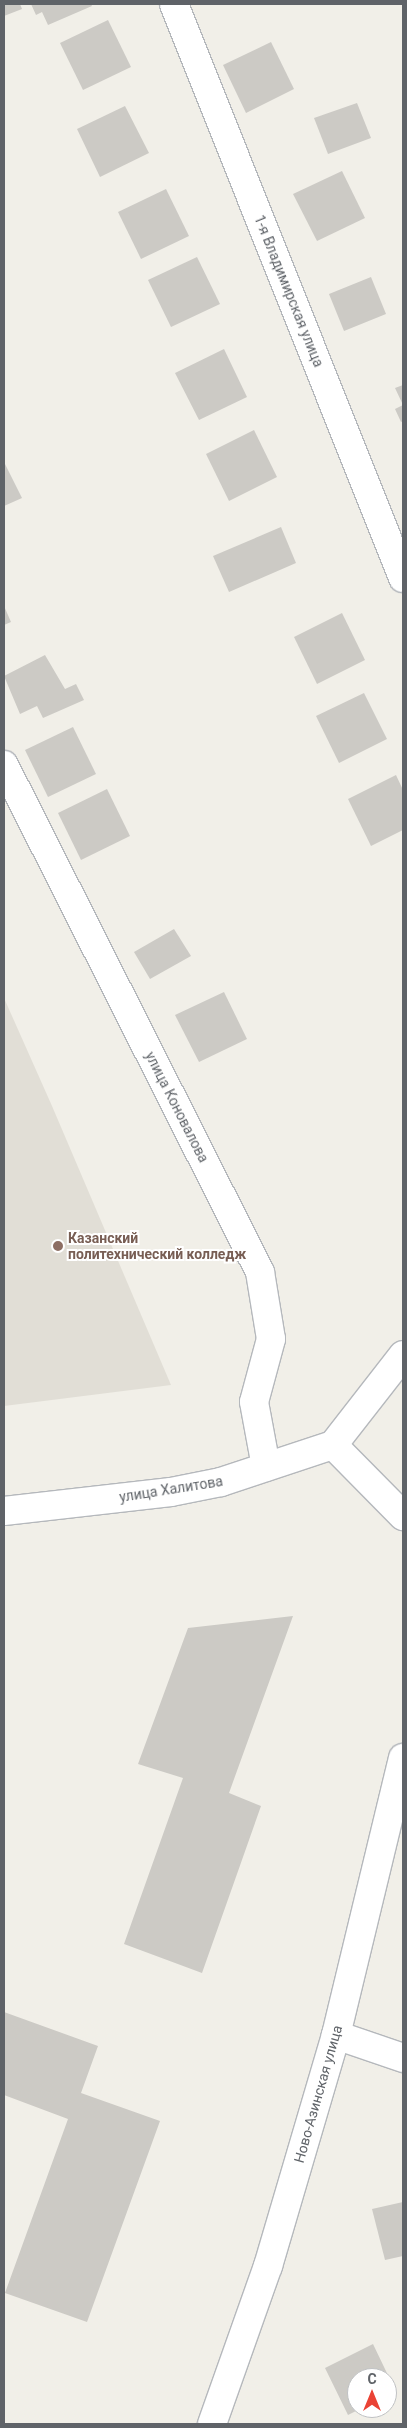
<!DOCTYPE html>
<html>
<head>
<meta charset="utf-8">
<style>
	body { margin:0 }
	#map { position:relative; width:407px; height:2428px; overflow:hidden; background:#f1efe8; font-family:Roboto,sans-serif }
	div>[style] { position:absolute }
	.education>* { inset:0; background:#e1ded6 }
	.building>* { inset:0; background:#cccac5 }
	.roads { filter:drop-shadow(1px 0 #b5b8bc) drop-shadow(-1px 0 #b5b8bc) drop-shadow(0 1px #b5b8bc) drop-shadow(0 -1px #b5b8bc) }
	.minor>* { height:28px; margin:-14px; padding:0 14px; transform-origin:14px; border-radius:14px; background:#fff }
	.dots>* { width:14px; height:14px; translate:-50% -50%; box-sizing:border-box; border:2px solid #fff; border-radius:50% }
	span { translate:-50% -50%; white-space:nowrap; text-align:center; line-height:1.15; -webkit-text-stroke:4px #fff; paint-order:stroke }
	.street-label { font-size:14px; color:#5f6368 }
	.education-label { font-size:14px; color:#785e54; font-weight:700 }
	.left { translate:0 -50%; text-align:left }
	.frame { position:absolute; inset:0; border:5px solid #5f6368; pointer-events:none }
	.north { position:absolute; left:347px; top:2368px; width:50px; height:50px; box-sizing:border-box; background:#fff; border:1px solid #bfc1c3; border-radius:50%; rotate:0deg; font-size:14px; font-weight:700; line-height:20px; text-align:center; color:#5f6368 }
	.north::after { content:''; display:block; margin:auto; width:18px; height:22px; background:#ea4335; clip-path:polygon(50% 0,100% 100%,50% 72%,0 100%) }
</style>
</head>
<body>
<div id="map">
	<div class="education">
		<i style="clip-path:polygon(4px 998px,52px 1106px,171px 1385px,4px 1406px)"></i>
	</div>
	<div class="building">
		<i style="clip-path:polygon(4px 4px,20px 4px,22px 9px,4px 16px)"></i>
		<i style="clip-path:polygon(31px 4px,91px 4px,92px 6px,48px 25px,42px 12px,36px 15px)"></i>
		<i style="clip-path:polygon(108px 20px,131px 67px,83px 90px,60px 43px)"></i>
		<i style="clip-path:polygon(271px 42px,294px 89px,246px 113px,223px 65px)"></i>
		<i style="clip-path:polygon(357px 103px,371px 138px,328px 154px,314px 118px)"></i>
		<i style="clip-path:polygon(125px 106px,149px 153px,100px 177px,77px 129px)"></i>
		<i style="clip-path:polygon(342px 171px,365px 218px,317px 241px,293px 194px)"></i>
		<i style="clip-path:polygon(166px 189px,189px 236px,141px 259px,118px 212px)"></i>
		<i style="clip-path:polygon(197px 257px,220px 304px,171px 327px,148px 280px)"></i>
		<i style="clip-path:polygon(371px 277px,386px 314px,344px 331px,329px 294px)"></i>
		<i style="clip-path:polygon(224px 349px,247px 397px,199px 420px,175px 373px)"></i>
		<i style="clip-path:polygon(403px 385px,403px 421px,401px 422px,395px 409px,403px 405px,395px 388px)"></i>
		<i style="clip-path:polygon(254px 430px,277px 477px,229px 501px,206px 454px)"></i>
		<i style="clip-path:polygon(4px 462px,22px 498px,4px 506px)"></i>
		<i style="clip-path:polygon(281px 527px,296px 563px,229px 592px,213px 556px)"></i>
		<i style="clip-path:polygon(4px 606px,11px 622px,4px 625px)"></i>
		<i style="clip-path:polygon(342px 613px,365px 660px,317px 684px,294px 637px)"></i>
		<i style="clip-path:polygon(45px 655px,65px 689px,76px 684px,84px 700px,43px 718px,37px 706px,20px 714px,4px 676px)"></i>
		<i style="clip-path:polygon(364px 693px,387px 739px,339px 763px,316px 716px)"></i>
		<i style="clip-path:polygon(73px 727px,96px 774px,48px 797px,25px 750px)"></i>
		<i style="clip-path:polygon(396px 775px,403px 790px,403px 830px,371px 846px,348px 799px)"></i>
		<i style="clip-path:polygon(107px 789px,130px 836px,81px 860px,58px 813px)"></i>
		<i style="clip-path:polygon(174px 929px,191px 956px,150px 979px,134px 952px)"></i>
		<i style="clip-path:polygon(224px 992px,247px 1039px,199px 1062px,175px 1015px)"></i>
		<i style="clip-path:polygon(293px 1616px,229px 1793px,261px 1806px,202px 1973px,124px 1944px,183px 1778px,138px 1764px,188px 1628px)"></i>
		<i style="clip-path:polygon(4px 2012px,98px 2046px,81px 2093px,160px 2121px,87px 2322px,5px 2293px,68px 2119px,4px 2095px)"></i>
		<i style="clip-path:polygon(403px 2202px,403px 2256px,385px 2260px,372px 2209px)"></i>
		<i style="clip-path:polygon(373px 2344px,396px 2392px,387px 2396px,387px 2378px,357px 2378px,357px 2408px,362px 2408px,348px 2415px,325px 2368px)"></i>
	</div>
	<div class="roads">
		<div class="minor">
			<i style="left:174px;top:4px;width:618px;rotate:68.25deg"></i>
			<i style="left:4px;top:765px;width:568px;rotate:63.21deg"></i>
			<i style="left:260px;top:1272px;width:68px;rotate:80.7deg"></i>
			<i style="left:271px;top:1339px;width:65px;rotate:105.1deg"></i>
			<i style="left:254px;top:1402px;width:66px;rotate:79.5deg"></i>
			<i style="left:333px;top:1445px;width:114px;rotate:-52.1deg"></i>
			<i style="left:333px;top:1445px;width:100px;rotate:45.4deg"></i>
			<i style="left:4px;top:1511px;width:168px;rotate:-6.5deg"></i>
			<i style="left:171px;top:1492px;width:51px;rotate:-11.3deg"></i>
			<i style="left:221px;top:1482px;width:118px;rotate:-18.3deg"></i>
			<i style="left:336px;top:2035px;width:71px;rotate:18.9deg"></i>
			<i style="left:212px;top:2424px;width:168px;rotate:-70.5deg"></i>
			<i style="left:268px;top:2266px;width:241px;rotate:-73.6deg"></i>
			<i style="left:336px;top:2035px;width:285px;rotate:-76.4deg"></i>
		</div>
	</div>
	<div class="dots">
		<i style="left:58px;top:1246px;background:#8d6e63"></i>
	</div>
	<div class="street-label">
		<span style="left:289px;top:291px;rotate:68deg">1-я Владимирская улица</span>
		<span style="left:177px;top:1107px;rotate:63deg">улица Коновалова</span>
		<span style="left:171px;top:1489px;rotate:-9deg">улица Халитова</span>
		<span style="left:318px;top:2094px;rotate:-74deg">Ново-Азинская улица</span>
	</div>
	<div class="education-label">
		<span class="left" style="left:68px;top:1246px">Казанский<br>политехнический колледж</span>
	</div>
	<div class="frame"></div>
	<div class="north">С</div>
</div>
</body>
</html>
